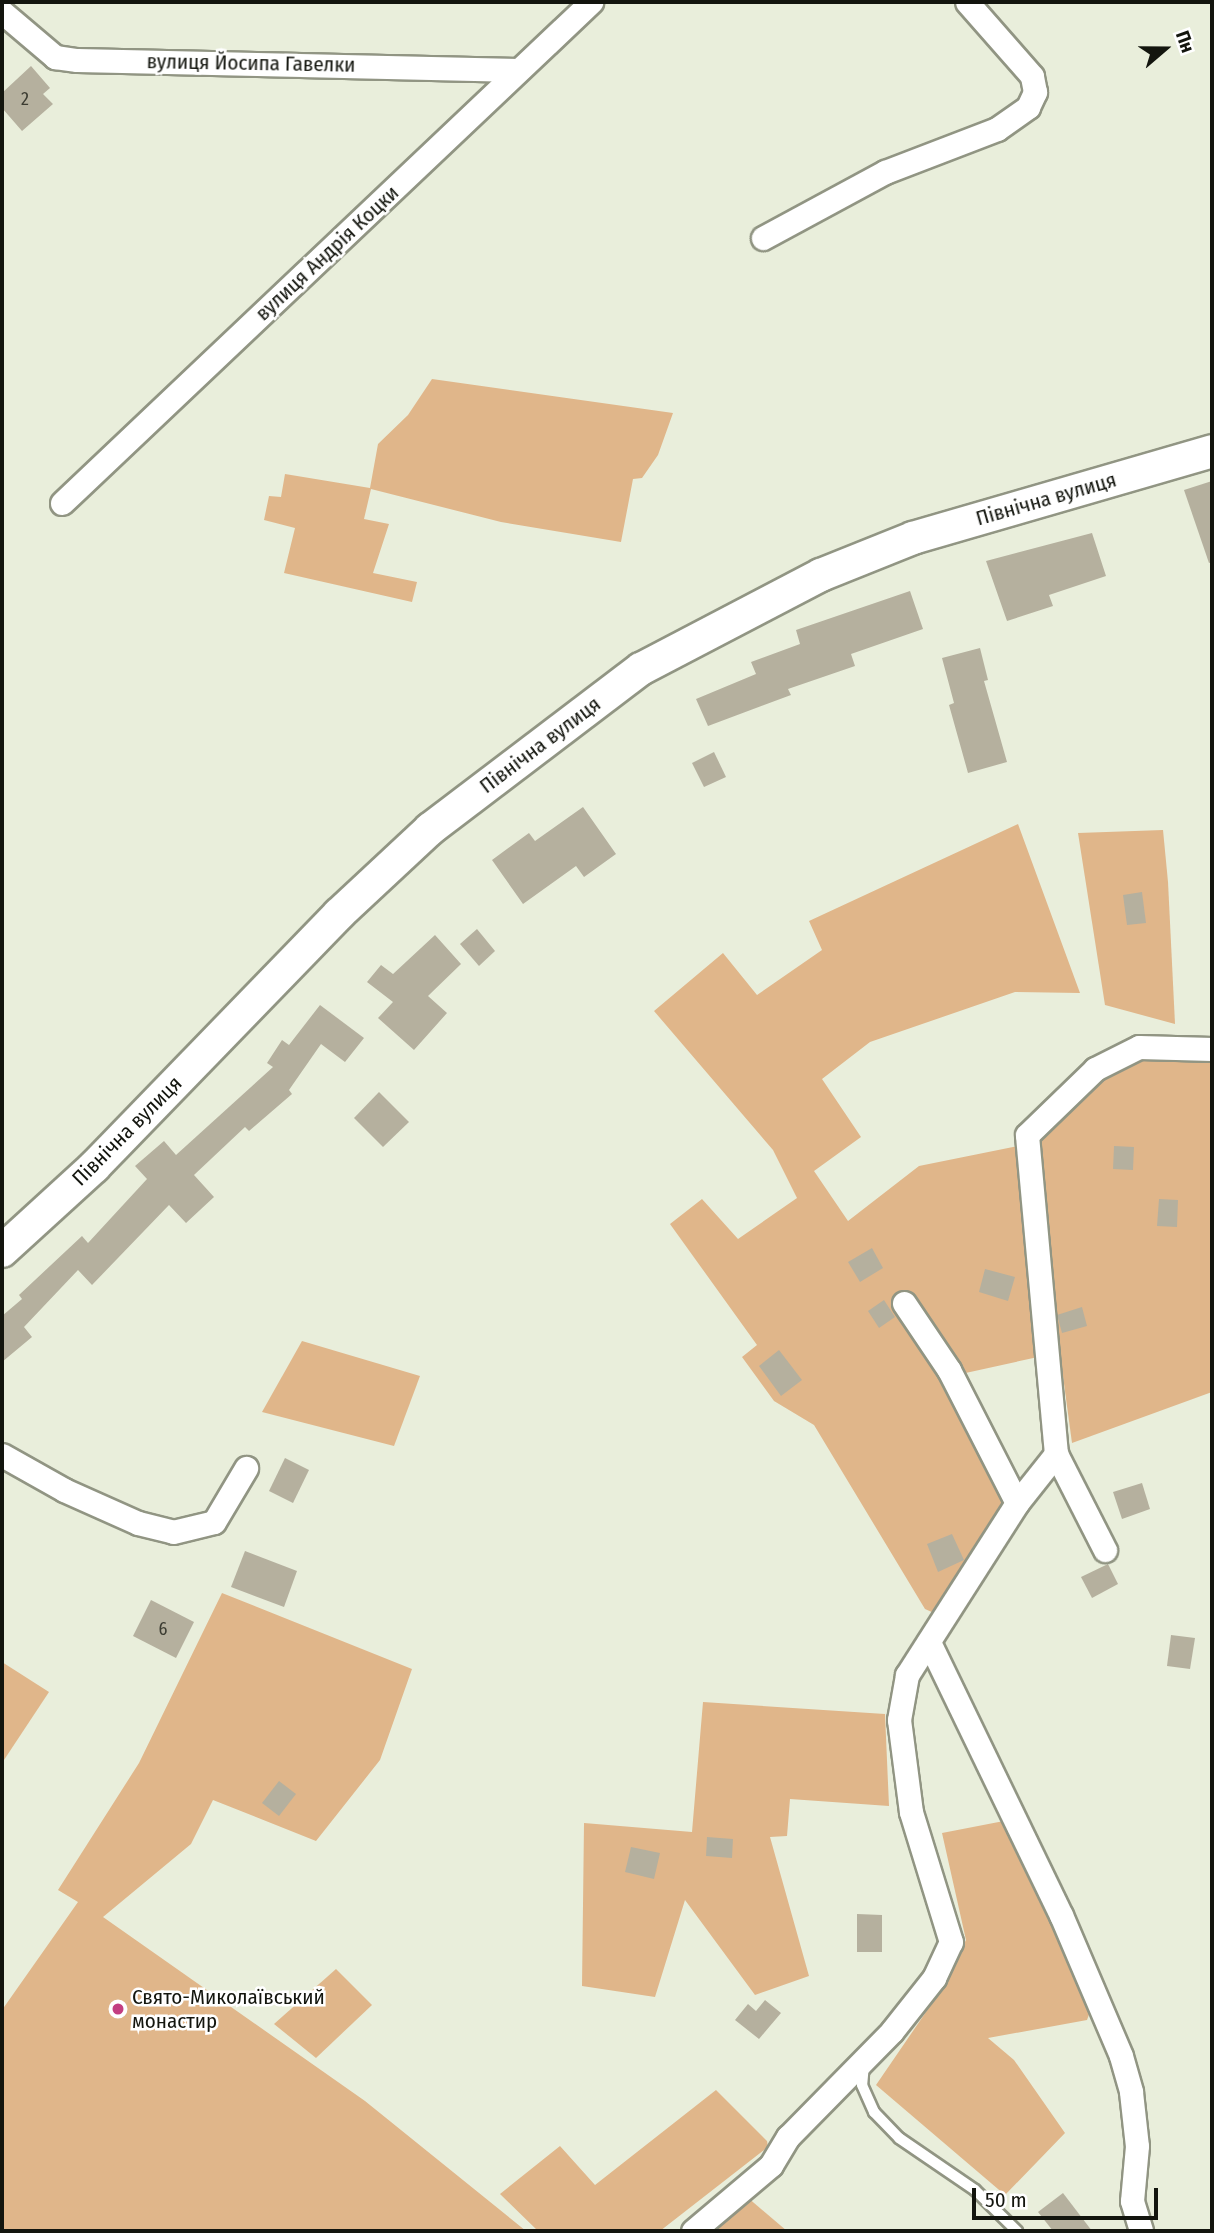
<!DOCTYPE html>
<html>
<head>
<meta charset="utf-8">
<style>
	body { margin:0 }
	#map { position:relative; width:1214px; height:2233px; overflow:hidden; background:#e9eedb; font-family:"Fira Sans Condensed",sans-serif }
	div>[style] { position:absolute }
	.green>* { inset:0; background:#e0b68a }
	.building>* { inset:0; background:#b5b09e }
	.roads { filter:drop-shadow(2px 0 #919583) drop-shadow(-2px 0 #919583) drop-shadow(0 2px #919583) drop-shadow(0 -2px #919583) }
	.lane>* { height:10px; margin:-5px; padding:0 5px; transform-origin:5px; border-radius:5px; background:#fff }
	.street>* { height:23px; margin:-11.5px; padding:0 11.5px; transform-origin:11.5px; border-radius:11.5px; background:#fff }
	.secondary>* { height:32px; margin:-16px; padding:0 16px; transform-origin:16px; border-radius:16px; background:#fff }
	.dots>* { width:19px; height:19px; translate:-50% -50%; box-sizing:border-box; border:4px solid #fff; border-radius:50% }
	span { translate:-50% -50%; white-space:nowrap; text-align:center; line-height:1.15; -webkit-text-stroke:5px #fff; paint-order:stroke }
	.number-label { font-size:18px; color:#3c3c32 }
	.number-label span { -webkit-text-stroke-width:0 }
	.street-label { font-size:21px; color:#13150e }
	.poi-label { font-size:21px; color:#13150e }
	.left { translate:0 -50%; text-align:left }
	.frame { position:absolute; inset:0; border:4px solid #13150e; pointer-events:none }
	.north { position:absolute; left:1130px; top:14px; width:70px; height:70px; -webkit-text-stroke:5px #fff; paint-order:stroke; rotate:70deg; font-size:19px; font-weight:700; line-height:28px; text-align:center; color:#13150e }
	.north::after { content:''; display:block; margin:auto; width:24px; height:32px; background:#13150e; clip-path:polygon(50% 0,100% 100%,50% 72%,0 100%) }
	.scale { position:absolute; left:972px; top:2188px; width:186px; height:32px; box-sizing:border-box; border:4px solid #13150e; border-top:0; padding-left:9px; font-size:21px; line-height:24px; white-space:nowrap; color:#13150e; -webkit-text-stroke:5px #fff; paint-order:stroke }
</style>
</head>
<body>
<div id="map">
	<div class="green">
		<i style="clip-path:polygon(432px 379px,673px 413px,658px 455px,642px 478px,633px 479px,621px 542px,501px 522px,371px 489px,364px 519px,389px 524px,373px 573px,417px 582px,412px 602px,284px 573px,295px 528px,264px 520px,269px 496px,281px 497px,285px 474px,370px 488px,378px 444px,408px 415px)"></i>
		<i style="clip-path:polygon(1018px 824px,1080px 993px,1015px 992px,870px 1042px,822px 1079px,861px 1137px,814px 1171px,848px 1221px,919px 1166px,1018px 1146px,1038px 1357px,961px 1374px,941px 1367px,1006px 1500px,934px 1613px,925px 1609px,814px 1425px,774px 1401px,742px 1357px,757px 1345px,670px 1224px,702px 1199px,738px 1239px,797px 1198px,773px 1150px,654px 1011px,723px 953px,757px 995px,822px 950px,809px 921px)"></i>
		<i style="clip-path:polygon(1163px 830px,1168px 882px,1175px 1024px,1105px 1005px,1078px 833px)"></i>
		<i style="clip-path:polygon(1141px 1056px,1212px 1058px,1212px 1392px,1072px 1443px,1044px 1235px,1039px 1138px,1099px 1076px)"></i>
		<i style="clip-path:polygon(302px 1341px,420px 1376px,394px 1446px,262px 1412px)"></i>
		<i style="clip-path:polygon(222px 1593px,412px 1669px,380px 1760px,316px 1841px,213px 1800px,191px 1844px,103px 1917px,365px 2101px,526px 2231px,2px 2231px,2px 2010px,78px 1902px,58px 1890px,139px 1763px)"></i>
		<i style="clip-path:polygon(2px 1662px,49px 1692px,2px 1763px)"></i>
		<i style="clip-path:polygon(703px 1702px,885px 1714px,889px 1806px,790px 1799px,787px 1836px,770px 1837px,809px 1976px,755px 1995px,685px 1900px,655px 1997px,582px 1986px,584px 1823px,692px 1832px)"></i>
		<i style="clip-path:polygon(1009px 1820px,1075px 1967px,1090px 2012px,1087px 2020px,988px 2038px,1014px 2060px,1065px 2133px,1005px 2195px,876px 2085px,939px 1993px,966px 1940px,942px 1833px)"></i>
		<i style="clip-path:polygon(336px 1969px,372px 2005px,316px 2058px,274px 2024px)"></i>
		<i style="clip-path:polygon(716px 2090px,767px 2141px,768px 2147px,660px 2231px,538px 2231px,500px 2194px,560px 2146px,595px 2185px)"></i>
		<i style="clip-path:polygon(740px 2191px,787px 2231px,693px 2231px)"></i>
	</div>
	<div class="building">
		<i style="clip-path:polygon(31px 66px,50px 88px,43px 94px,53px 104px,22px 131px,2px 108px,2px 93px)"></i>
		<i style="clip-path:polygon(1212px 481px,1212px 562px,1209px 563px,1184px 490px)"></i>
		<i style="clip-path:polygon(1092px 533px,1106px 576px,1049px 595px,1053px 606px,1007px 621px,986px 561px)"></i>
		<i style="clip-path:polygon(910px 591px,923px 629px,851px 654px,855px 666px,788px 689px,791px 695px,708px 726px,696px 699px,756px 674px,751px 662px,800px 644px,796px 630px)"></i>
		<i style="clip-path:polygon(980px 648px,988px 680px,984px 681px,1007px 762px,968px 773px,949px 705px,954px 703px,942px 658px)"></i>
		<i style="clip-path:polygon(714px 752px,726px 777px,704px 787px,692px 763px)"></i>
		<i style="clip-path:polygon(583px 807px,616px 854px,584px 877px,576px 866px,523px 904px,492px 860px,529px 833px,535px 841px)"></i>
		<i style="clip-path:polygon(1142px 892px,1146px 923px,1127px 925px,1123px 895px)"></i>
		<i style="clip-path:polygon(477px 929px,495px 951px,479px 966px,460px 944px)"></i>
		<i style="clip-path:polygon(435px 935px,461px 964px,428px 996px,447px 1013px,414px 1050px,378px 1018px,393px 1002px,367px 982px,381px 965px,393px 974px)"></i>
		<i style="clip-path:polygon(320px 1005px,364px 1038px,345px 1062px,321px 1044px,289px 1090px,292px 1094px,249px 1131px,245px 1127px,194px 1175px,214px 1197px,186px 1223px,169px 1205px,92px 1285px,78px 1270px,24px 1327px,32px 1337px,2px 1362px,2px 1316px,22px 1299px,19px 1295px,82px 1236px,88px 1243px,147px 1179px,135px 1166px,164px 1141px,176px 1155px,273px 1067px,267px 1063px,282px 1040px,289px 1045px)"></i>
		<i style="clip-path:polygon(379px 1092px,409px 1122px,383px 1147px,354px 1118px)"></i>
		<i style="clip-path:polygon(1114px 1146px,1134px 1147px,1133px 1170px,1113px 1169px)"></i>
		<i style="clip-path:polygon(1159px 1199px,1178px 1200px,1177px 1227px,1157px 1226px)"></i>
		<i style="clip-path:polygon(872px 1248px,883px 1268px,860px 1282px,848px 1262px)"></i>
		<i style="clip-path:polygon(985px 1269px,1015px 1277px,1008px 1301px,979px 1292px)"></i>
		<i style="clip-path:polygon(884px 1300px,895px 1317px,879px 1328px,868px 1311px)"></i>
		<i style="clip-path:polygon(1082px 1307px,1087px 1326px,1062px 1333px,1057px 1315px)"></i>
		<i style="clip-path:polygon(779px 1350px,802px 1380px,781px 1396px,759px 1366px)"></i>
		<i style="clip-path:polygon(285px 1458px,309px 1470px,293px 1503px,269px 1491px)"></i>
		<i style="clip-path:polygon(1142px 1483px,1150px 1509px,1122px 1519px,1113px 1492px)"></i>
		<i style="clip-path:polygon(952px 1534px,964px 1560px,938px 1572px,927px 1544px)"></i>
		<i style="clip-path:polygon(245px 1551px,297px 1571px,284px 1607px,231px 1587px)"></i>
		<i style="clip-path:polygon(1108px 1564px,1118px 1584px,1092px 1598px,1081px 1577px)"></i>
		<i style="clip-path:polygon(151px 1600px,194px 1622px,176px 1658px,133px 1636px)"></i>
		<i style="clip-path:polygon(1171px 1635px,1195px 1638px,1190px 1669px,1167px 1666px)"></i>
		<i style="clip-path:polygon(279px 1781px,296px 1794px,279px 1816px,262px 1803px)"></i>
		<i style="clip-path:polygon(707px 1837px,733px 1839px,732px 1858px,706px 1856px)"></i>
		<i style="clip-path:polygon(631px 1847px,660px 1853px,654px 1879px,625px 1872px)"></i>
		<i style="clip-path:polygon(857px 1914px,882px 1915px,882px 1952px,857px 1952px)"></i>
		<i style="clip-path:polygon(765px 2000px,781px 2013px,759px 2039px,735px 2020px,748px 2004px,756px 2011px)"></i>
		<i style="clip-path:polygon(1063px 2193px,1092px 2231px,1053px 2231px,1038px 2212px)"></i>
	</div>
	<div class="roads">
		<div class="lane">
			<i style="left:864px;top:2064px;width:21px;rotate:95deg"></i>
			<i style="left:862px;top:2085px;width:30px;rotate:66deg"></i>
			<i style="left:874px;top:2112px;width:36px;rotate:46deg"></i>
			<i style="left:899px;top:2138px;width:92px;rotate:34.4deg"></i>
			<i style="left:975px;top:2190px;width:59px;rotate:44.3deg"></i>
		</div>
		<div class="street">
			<i style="left:2px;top:12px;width:70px;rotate:40.3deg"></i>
			<i style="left:55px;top:57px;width:22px;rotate:8deg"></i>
			<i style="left:77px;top:60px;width:441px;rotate:1.3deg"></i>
			<i style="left:763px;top:238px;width:139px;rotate:-28.4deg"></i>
			<i style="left:885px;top:172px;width:120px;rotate:-21deg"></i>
			<i style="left:997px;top:129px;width:38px;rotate:-35deg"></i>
			<i style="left:1028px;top:107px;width:17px;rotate:-65deg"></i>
			<i style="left:1035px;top:92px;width:16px;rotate:-101deg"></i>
			<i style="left:1032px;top:76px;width:98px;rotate:-131.3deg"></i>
			<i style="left:62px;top:503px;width:729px;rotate:-43.44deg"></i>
			<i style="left:904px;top:1303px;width:81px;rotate:56.1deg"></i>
			<i style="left:949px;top:1370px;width:149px;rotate:62.9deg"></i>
			<i style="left:2px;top:1455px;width:71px;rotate:29.4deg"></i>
			<i style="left:64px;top:1490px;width:81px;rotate:24deg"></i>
			<i style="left:138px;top:1523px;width:36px;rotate:14deg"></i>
			<i style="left:173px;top:1532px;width:42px;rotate:-13.7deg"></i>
			<i style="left:214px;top:1522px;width:63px;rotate:-59.3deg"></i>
			<i style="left:1105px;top:1550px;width:108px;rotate:-117deg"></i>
			<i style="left:1056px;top:1454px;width:320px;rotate:-95.2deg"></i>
			<i style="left:1027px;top:1135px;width:95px;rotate:-44.1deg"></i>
			<i style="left:1095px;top:1069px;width:49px;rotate:-26.6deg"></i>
			<i style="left:1139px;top:1047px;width:73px;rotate:1.6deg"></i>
			<i style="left:929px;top:1642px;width:303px;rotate:64.2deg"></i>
			<i style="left:1061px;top:1915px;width:153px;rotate:66.9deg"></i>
			<i style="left:1121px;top:2056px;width:37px;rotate:74deg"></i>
			<i style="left:1131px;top:2092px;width:54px;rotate:83.7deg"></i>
			<i style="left:1137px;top:2146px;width:55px;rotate:95.2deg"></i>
			<i style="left:1132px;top:2201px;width:31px;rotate:73deg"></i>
			<i style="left:693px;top:2231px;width:102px;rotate:-40.2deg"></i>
			<i style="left:771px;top:2165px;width:33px;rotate:-59deg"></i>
			<i style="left:788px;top:2137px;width:148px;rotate:-45.5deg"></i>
			<i style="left:892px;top:2031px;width:68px;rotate:-51.6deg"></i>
			<i style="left:934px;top:1978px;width:40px;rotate:-65deg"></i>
			<i style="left:951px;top:1942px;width:136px;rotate:-107.1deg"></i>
			<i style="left:911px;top:1812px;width:93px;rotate:-97.4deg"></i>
			<i style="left:899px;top:1720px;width:46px;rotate:-79.9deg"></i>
			<i style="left:907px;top:1675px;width:204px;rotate:-57.4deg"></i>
			<i style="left:1017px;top:1503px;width:63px;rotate:-51.5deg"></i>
		</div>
		<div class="secondary">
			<i style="left:2px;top:1251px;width:125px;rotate:-42.4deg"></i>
			<i style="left:94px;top:1167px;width:352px;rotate:-45.9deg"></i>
			<i style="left:339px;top:914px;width:125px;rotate:-43deg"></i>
			<i style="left:430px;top:829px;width:265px;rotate:-37.2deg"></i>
			<i style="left:641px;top:669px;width:203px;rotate:-27.6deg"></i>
			<i style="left:821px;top:575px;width:99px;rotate:-21.9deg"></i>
			<i style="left:913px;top:538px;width:311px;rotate:-16.2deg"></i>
		</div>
	</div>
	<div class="dots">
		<i style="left:118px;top:2009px;background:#c33e81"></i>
	</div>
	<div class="number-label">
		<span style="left:25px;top:99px">2</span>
		<span style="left:163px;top:1629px">6</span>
	</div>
	<div class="street-label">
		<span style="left:251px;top:63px;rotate:1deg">вулиця Йосипа Гавелки</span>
		<span style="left:327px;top:253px;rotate:-43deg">вулиця Андрія Коцки</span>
		<span style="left:1046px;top:499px;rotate:-16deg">Північна вулиця</span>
		<span style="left:540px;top:745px;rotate:-37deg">Північна вулиця</span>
		<span style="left:127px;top:1131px;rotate:-45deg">Північна вулиця</span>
	</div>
	<div class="poi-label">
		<span class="left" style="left:132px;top:2009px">Свято-Миколаївський<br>монастир</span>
	</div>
	<div class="frame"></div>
	<div class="north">Пн</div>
	<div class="scale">50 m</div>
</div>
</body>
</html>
